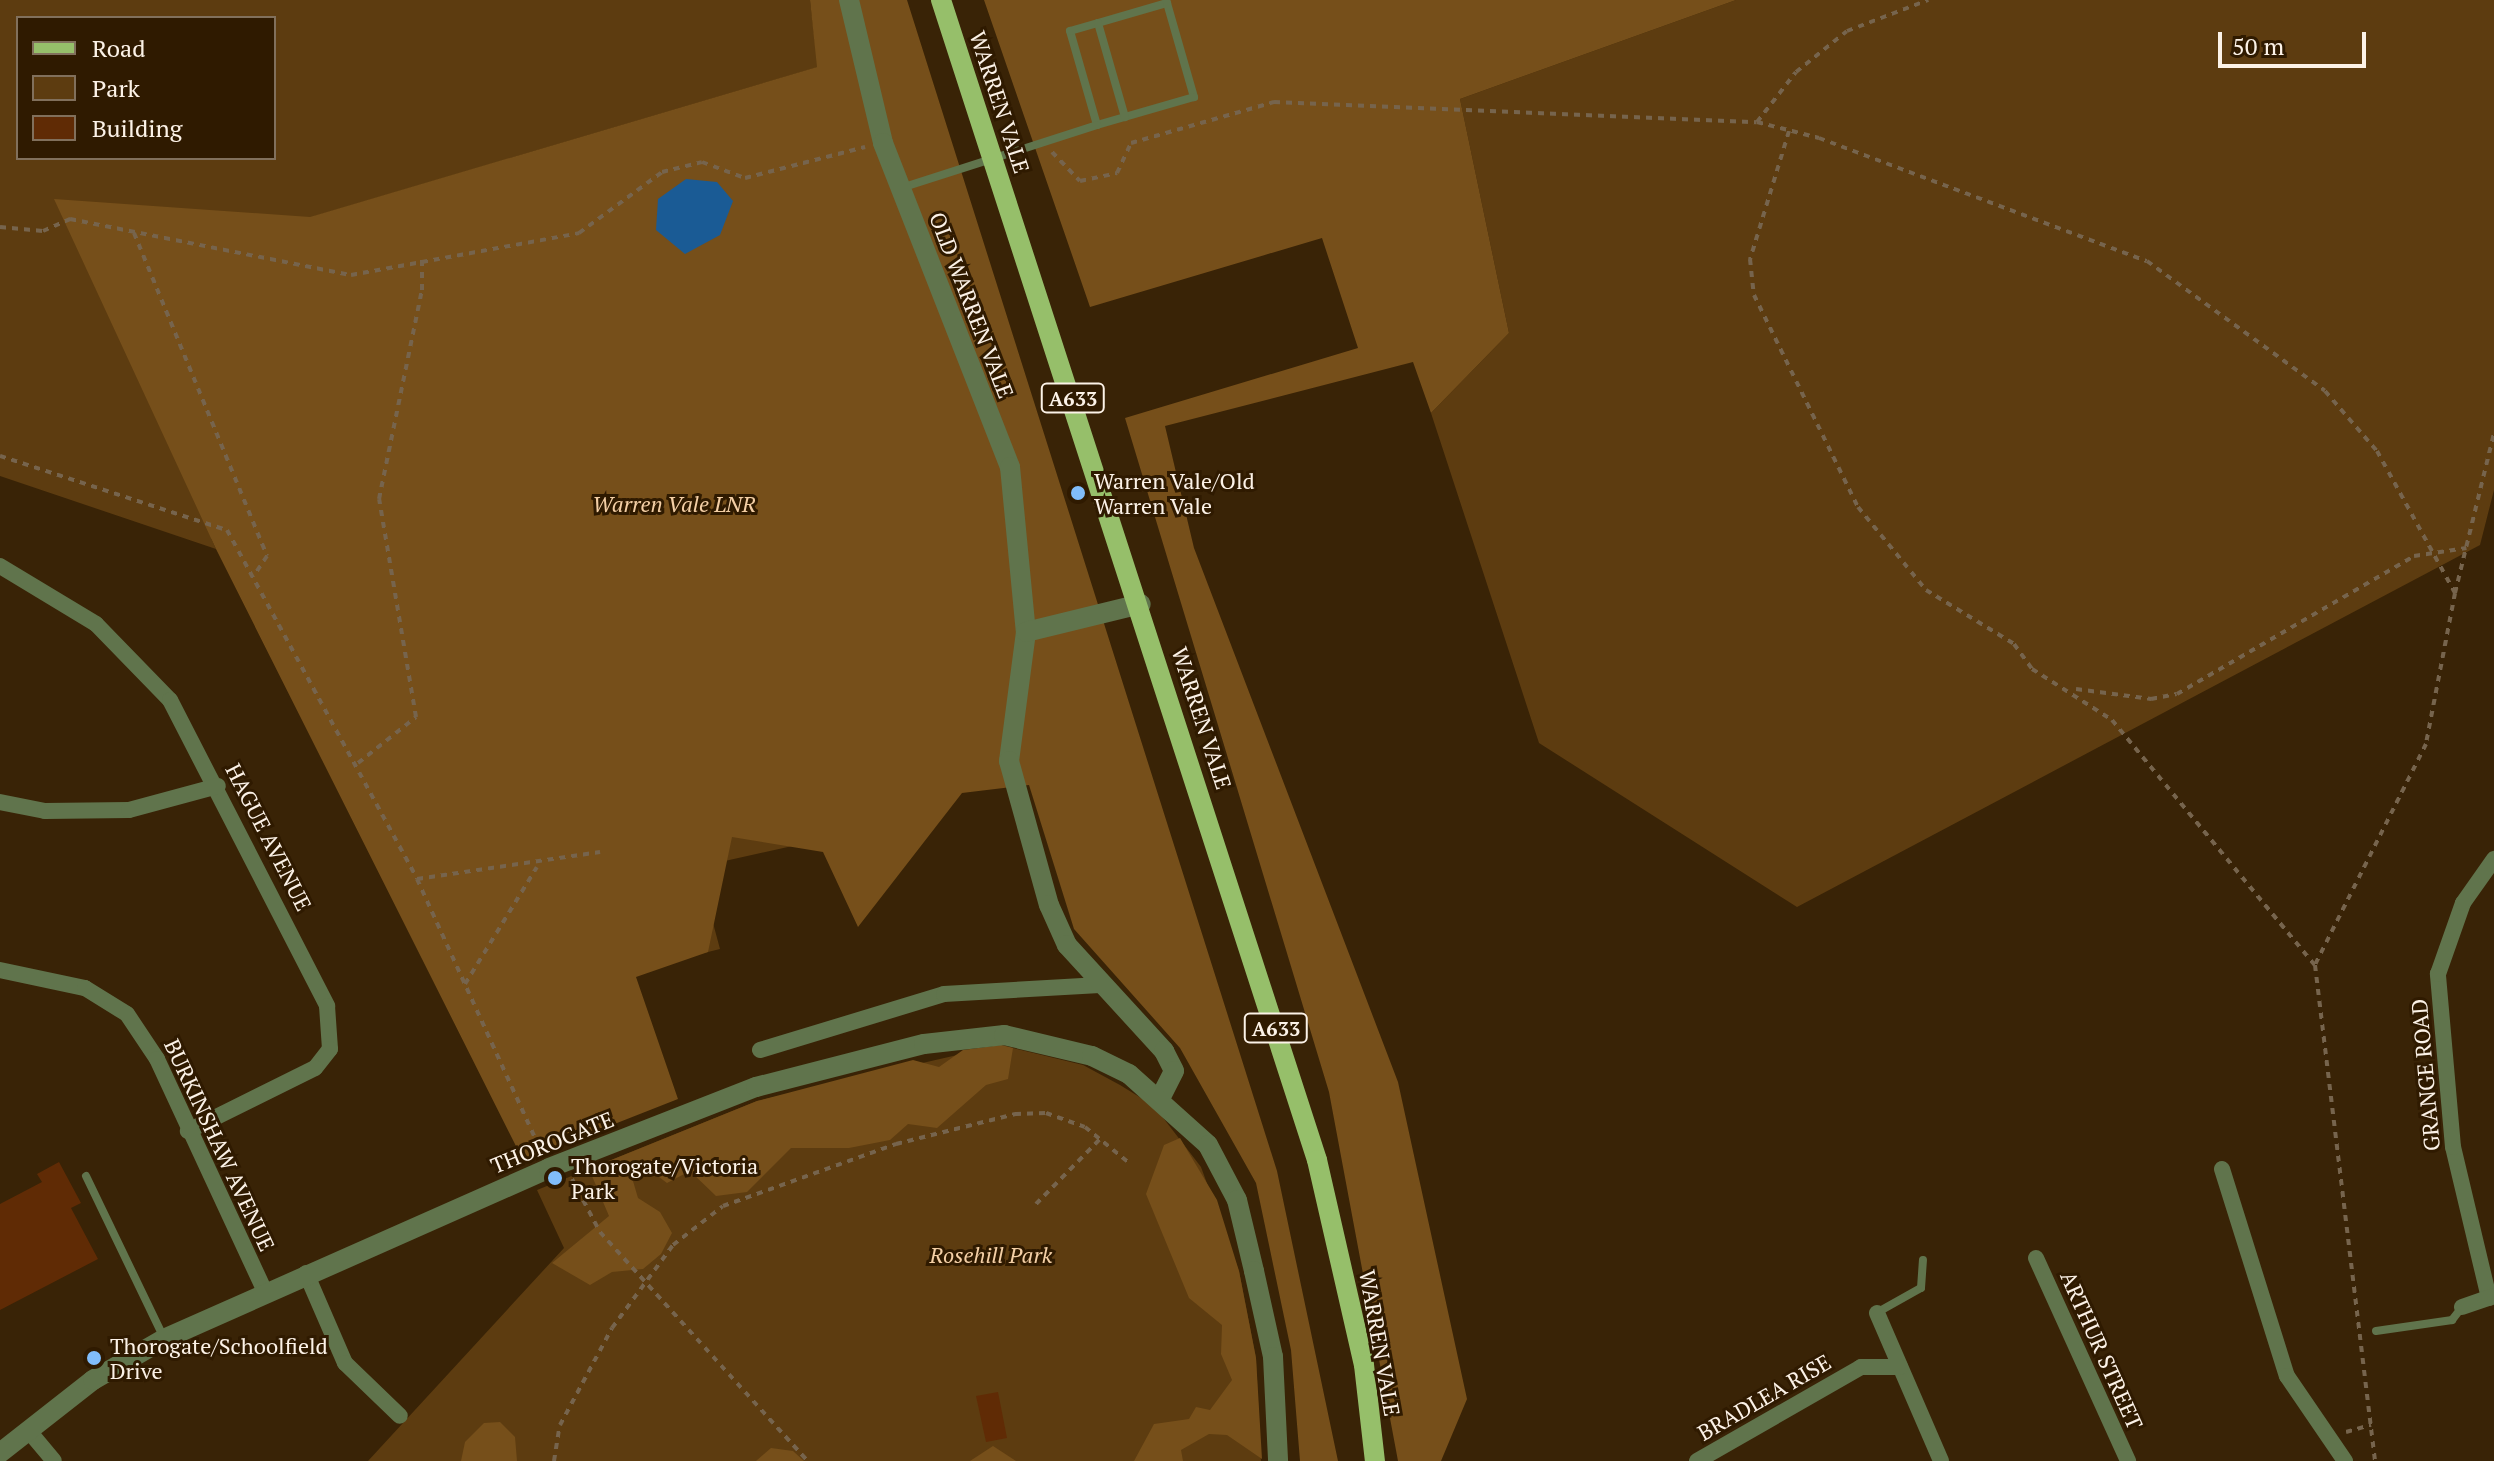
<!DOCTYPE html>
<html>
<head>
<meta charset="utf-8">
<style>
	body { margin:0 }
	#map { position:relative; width:2494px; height:1461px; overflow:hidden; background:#392306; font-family:"PT Serif",serif }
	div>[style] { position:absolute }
	.green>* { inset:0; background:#5d3c10 }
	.forest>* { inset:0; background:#764f1a }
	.water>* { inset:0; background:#1a5b95 }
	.building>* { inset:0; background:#602b05 }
	.path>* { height:4px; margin-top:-2px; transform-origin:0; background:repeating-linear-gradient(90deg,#76644d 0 6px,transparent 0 12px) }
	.service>* { height:8px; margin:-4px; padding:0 4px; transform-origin:4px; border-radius:4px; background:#60744c }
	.minor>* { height:16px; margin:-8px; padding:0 8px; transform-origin:8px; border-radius:8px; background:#60744c }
	.tertiary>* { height:20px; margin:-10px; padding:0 10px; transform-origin:10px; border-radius:10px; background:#60744c }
	.primary>* { height:20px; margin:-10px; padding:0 10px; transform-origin:10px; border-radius:10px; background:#96bf6a }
	.dots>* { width:22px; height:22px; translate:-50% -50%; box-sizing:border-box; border:4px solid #2f1a00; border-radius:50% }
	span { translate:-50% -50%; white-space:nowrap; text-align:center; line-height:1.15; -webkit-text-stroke:6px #2f1a00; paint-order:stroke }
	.shield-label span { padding:2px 6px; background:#2f1a00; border:2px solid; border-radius:6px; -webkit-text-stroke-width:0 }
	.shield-label { font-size:20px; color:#fcf2e7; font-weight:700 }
	.street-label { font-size:22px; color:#fcf2e7 }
	.poi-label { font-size:22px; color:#fcf2e7 }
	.left { translate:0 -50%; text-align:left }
	.park-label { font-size:22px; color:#f4cfa5; font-style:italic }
	.legend { position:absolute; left:16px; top:16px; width:260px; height:144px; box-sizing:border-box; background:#2f1a00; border:2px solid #81705c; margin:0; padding:10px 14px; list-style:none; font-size:24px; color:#fcf2e7 }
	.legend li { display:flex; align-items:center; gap:16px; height:40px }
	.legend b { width:40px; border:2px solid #81705c }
	.scale { position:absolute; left:2218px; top:32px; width:148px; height:36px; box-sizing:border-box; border:4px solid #fcf2e7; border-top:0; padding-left:10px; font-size:24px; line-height:28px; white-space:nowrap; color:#fcf2e7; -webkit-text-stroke:6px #2f1a00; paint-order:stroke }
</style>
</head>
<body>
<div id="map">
	<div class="green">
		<i style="clip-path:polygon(evenodd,0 0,810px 0,818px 67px,315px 216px,946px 789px,824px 839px,698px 867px,720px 949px,628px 972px,211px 538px,216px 549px,0 476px,0 0,18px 18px,274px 18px,274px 158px,18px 158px,18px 18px)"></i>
		<i style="clip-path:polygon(1736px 0,2494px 0,2494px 490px,2480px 545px,1797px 907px,1539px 743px,1431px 413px,1509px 333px,1460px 99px)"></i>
		<i style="clip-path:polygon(1001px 1045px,1083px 1065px,1120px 1085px,1154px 1106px,1201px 1167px,1239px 1271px,1256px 1358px,1261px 1461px,368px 1461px,564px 1248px,537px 1190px,757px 1101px)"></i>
	</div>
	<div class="forest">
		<i style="clip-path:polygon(810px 0,907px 0,1277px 1171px,1338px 1461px,1300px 1461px,1291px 1350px,1256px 1183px,1180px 1048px,1074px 929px,1029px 785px,962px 793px,858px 927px,823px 852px,732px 837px,708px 952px,636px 977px,678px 1099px,523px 1160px,216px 549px,54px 199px,310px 217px,817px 67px)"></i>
		<i style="clip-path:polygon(984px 0,1736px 0,1460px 99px,1509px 333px,1431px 413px,1413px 362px,1165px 426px,1194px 548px,1398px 1082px,1467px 1399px,1441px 1461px,1398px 1461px,1329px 1092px,1125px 418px,1358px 348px,1322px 238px,1090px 307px)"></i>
		<i style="clip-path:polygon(1001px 1045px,1013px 1048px,1008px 1079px,986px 1085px,937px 1128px,908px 1124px,890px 1140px,849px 1148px,791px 1148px,747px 1192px,716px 1196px,690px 1171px,667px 1183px,651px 1171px,633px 1181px,638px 1198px,660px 1212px,672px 1233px,661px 1254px,643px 1269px,612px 1272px,590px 1285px,552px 1263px,609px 1216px,589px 1169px,757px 1101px,913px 1060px,939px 1067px,963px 1050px)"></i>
		<i style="clip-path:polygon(1180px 1138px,1217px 1200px,1239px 1271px,1256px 1358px,1262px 1459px,1227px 1435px,1209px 1434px,1181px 1450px,1183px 1461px,1134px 1461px,1154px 1424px,1189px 1419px,1196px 1407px,1210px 1410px,1232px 1380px,1221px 1354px,1222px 1325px,1189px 1298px,1146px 1194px,1164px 1145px)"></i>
		<i style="clip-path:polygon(500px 1422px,515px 1437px,517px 1461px,461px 1461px,465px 1442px,484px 1423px)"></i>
		<i style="clip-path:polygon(993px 1446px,1016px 1461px,970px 1461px)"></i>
		<i style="clip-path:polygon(771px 1448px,793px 1451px,804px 1461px,756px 1461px)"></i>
	</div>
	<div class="water">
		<i style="clip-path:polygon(686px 179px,717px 182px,733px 201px,720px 235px,685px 254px,656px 230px,658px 199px)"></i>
	</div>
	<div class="building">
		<i style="clip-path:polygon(59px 1162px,81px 1203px,71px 1208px,98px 1259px,0 1310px,0 1204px,42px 1182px,37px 1174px)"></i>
		<i style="clip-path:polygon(998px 1392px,1007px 1438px,986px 1442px,976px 1396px)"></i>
	</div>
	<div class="path">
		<i style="left:1757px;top:122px;width:63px;rotate:-52deg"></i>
		<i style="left:1796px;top:72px;width:65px;rotate:-38.8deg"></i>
		<i style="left:1847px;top:31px;width:87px;rotate:-20.9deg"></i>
		<i style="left:1789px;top:131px;width:134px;rotate:106.9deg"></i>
		<i style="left:1750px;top:259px;width:36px;rotate:84deg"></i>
		<i style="left:1754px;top:295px;width:236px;rotate:63.9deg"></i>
		<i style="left:1858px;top:507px;width:107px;rotate:50.7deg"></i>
		<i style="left:1926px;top:590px;width:103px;rotate:31.5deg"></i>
		<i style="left:2014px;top:644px;width:31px;rotate:54deg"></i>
		<i style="left:2032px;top:669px;width:95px;rotate:32.5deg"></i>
		<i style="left:2112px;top:720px;width:318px;rotate:50.4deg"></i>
		<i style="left:1052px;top:152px;width:40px;rotate:46deg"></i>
		<i style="left:1080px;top:181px;width:38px;rotate:-12deg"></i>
		<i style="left:1117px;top:173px;width:33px;rotate:-65deg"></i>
		<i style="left:1131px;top:143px;width:149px;rotate:-16deg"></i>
		<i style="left:1274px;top:102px;width:483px;rotate:2.4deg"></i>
		<i style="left:1757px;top:122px;width:64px;rotate:14.5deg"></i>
		<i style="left:1819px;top:138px;width:350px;rotate:20.6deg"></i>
		<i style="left:2147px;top:261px;width:220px;rotate:36.1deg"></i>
		<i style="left:2325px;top:391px;width:79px;rotate:49.1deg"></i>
		<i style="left:2377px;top:451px;width:162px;rotate:61.2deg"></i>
		<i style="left:2455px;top:593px;width:154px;rotate:100.9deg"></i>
		<i style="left:2426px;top:744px;width:247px;rotate:116.7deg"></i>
		<i style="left:2315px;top:965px;width:500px;rotate:83.1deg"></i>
		<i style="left:0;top:227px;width:43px;rotate:5.3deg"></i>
		<i style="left:43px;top:231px;width:30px;rotate:-24deg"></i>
		<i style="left:70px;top:219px;width:287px;rotate:11.3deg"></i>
		<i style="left:351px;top:275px;width:232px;rotate:-10.4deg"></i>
		<i style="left:579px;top:233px;width:103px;rotate:-36.3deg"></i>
		<i style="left:662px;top:172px;width:41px;rotate:-14deg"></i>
		<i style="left:702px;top:162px;width:46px;rotate:20.4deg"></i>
		<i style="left:745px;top:178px;width:124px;rotate:-14.5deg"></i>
		<i style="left:134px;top:233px;width:349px;rotate:67.6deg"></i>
		<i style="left:267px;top:556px;width:23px;rotate:124deg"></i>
		<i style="left:0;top:456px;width:239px;rotate:18.1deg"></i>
		<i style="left:227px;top:530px;width:397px;rotate:61.4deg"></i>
		<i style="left:417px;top:879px;width:301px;rotate:65.5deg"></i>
		<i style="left:2455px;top:593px;width:165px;rotate:-76.3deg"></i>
		<i style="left:2076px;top:689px;width:76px;rotate:7.6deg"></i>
		<i style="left:2151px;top:699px;width:26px;rotate:-11deg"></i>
		<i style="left:2177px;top:694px;width:274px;rotate:-30.2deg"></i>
		<i style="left:2414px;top:556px;width:53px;rotate:-8.7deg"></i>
		<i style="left:358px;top:763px;width:74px;rotate:-38.4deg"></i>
		<i style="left:416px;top:717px;width:221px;rotate:-99.6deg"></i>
		<i style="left:379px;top:499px;width:213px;rotate:-78.4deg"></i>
		<i style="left:422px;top:290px;width:33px;rotate:-90deg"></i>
		<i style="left:417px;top:879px;width:185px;rotate:-8.4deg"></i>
		<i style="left:465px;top:984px;width:137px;rotate:-58.4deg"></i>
		<i style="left:572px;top:1179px;width:60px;rotate:62.2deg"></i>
		<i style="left:600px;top:1232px;width:309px;rotate:47.8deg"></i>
		<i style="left:1036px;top:1204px;width:91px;rotate:-45.4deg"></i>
		<i style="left:2346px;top:1432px;width:26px;rotate:-16deg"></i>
		<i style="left:554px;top:1461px;width:36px;rotate:-81deg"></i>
		<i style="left:560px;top:1425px;width:110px;rotate:-61.8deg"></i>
		<i style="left:612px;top:1328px;width:103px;rotate:-53.7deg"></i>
		<i style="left:673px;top:1245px;width:63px;rotate:-38deg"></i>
		<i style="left:723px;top:1206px;width:184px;rotate:-19.7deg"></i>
		<i style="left:896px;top:1144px;width:123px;rotate:-14.1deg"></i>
		<i style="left:1015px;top:1114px;width:31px;rotate:-2deg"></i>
		<i style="left:1046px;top:1113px;width:41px;rotate:19.7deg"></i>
		<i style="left:1085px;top:1127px;width:55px;rotate:39.1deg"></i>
	</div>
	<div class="service">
		<i style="left:1098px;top:23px;width:72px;rotate:-16.2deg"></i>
		<i style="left:1167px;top:3px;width:98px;rotate:74deg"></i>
		<i style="left:1194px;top:97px;width:101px;rotate:163.9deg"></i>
		<i style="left:1097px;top:125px;width:98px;rotate:-106deg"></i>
		<i style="left:1070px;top:31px;width:29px;rotate:-16deg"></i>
		<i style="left:1098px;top:23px;width:98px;rotate:74deg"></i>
		<i style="left:901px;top:188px;width:206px;rotate:-17.8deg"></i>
		<i style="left:86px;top:1176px;width:180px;rotate:64.3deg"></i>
		<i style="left:1878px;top:1312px;width:49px;rotate:-29.2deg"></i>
		<i style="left:1921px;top:1288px;width:28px;rotate:-86deg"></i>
		<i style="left:2376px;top:1331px;width:77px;rotate:-8.2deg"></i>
		<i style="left:2452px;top:1320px;width:16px;rotate:-52deg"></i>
	</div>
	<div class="minor">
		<i style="left:0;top:566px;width:112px;rotate:31.1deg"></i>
		<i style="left:96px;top:624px;width:106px;rotate:45.8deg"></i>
		<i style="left:170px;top:700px;width:344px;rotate:62.8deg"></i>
		<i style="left:327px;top:1006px;width:43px;rotate:86deg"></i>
		<i style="left:330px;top:1049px;width:24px;rotate:128deg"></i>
		<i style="left:315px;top:1068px;width:142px;rotate:153.6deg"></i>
		<i style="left:0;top:802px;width:46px;rotate:11.3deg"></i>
		<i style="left:45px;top:811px;width:84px;rotate:-0.7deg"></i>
		<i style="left:129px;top:810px;width:92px;rotate:-15.1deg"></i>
		<i style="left:0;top:970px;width:87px;rotate:12deg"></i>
		<i style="left:85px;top:988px;width:49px;rotate:31.8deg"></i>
		<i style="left:127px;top:1014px;width:54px;rotate:56.3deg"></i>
		<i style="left:157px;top:1059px;width:257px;rotate:65.1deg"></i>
		<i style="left:760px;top:1050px;width:192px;rotate:-16.9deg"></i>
		<i style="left:944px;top:994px;width:156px;rotate:-3.3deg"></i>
		<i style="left:2222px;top:1169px;width:217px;rotate:72.6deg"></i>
		<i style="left:2287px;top:1376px;width:103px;rotate:55.7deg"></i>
		<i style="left:2036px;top:1258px;width:223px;rotate:65.6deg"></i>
		<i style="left:306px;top:1273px;width:98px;rotate:66.6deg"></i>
		<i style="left:345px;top:1363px;width:76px;rotate:43.9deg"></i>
		<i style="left:2489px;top:1298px;width:155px;rotate:-103.4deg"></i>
		<i style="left:2453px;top:1147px;width:174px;rotate:-95deg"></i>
		<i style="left:2438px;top:974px;width:75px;rotate:-70.6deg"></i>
		<i style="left:2463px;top:903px;width:54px;rotate:-54.8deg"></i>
		<i style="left:2462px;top:1307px;width:34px;rotate:-19deg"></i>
		<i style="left:1877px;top:1313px;width:161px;rotate:66.6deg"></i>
		<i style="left:28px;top:1430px;width:40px;rotate:50deg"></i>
		<i style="left:1697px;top:1461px;width:189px;rotate:-29.8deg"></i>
		<i style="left:1861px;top:1367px;width:39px"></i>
	</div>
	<div class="tertiary">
		<i style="left:849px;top:0;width:147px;rotate:76.6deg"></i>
		<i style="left:883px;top:143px;width:348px;rotate:68.6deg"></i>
		<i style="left:1010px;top:467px;width:166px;rotate:84.5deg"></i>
		<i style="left:1026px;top:632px;width:130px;rotate:97.5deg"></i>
		<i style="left:1009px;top:761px;width:149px;rotate:74.5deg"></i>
		<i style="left:1049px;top:905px;width:44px;rotate:65.8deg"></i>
		<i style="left:1067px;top:945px;width:144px;rotate:47.5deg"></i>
		<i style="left:1164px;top:1051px;width:22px;rotate:63deg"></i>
		<i style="left:1174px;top:1071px;width:29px;rotate:117deg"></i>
		<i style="left:1026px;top:632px;width:118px;rotate:-13.7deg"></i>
		<i style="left:0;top:1453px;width:118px;rotate:-38.1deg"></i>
		<i style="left:93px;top:1380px;width:82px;rotate:-30deg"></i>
		<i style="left:164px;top:1339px;width:421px;rotate:-23.9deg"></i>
		<i style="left:549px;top:1168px;width:222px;rotate:-21.4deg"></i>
		<i style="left:756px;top:1087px;width:173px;rotate:-14.4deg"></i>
		<i style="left:924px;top:1044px;width:81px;rotate:-6.4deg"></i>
		<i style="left:1004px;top:1035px;width:90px;rotate:13.4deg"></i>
		<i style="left:1092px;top:1056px;width:41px;rotate:25.9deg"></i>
		<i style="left:1129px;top:1074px;width:106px;rotate:41.9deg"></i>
		<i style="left:1208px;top:1145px;width:62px;rotate:62.2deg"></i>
		<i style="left:1237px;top:1200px;width:73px;rotate:76.5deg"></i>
		<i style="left:1254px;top:1271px;width:88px;rotate:77.5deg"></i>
		<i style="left:1273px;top:1357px;width:104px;rotate:87.2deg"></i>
	</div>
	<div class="primary">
		<i style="left:941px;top:0;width:1219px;rotate:72.04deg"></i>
		<i style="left:1317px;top:1160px;width:210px;rotate:77.1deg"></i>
		<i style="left:1364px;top:1365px;width:97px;rotate:83.5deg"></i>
	</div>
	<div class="dots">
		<i style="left:1078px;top:493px;background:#81bdfa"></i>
		<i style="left:555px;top:1178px;background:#81bdfa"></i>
		<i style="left:94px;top:1358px;background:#81bdfa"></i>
	</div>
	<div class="shield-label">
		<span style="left:1073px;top:398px">A633</span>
		<span style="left:1276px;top:1028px">A633</span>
	</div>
	<div class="street-label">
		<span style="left:1000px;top:102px;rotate:72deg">WARREN VALE</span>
		<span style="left:972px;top:305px;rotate:69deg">OLD WARREN VALE</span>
		<span style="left:1202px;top:718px;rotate:72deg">WARREN VALE</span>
		<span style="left:269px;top:837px;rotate:63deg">HAGUE AVENUE</span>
		<span style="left:2425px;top:1075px;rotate:-95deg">GRANGE ROAD</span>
		<span style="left:552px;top:1142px;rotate:-22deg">THOROGATE</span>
		<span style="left:220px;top:1145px;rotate:65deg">BURKINSHAW AVENUE</span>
		<span style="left:1380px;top:1343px;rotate:80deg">WARREN VALE</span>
		<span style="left:2102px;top:1350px;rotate:66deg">ARTHUR STREET</span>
		<span style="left:1764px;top:1397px;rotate:-30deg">BRADLEA RISE</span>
	</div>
	<div class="poi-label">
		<span class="left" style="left:1094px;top:493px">Warren Vale/Old<br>Warren Vale</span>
		<span class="left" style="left:571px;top:1178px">Thorogate/Victoria<br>Park</span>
		<span class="left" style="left:110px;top:1358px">Thorogate/Schoolfield<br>Drive</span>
	</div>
	<div class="park-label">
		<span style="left:674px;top:504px">Warren Vale LNR</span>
		<span style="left:991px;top:1255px">Rosehill Park</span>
	</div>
	<ul class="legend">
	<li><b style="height:10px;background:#96bf6a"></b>Road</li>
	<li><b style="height:22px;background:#5d3c10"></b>Park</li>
	<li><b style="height:22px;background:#602b05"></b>Building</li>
	</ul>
	<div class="scale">50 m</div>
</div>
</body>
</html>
